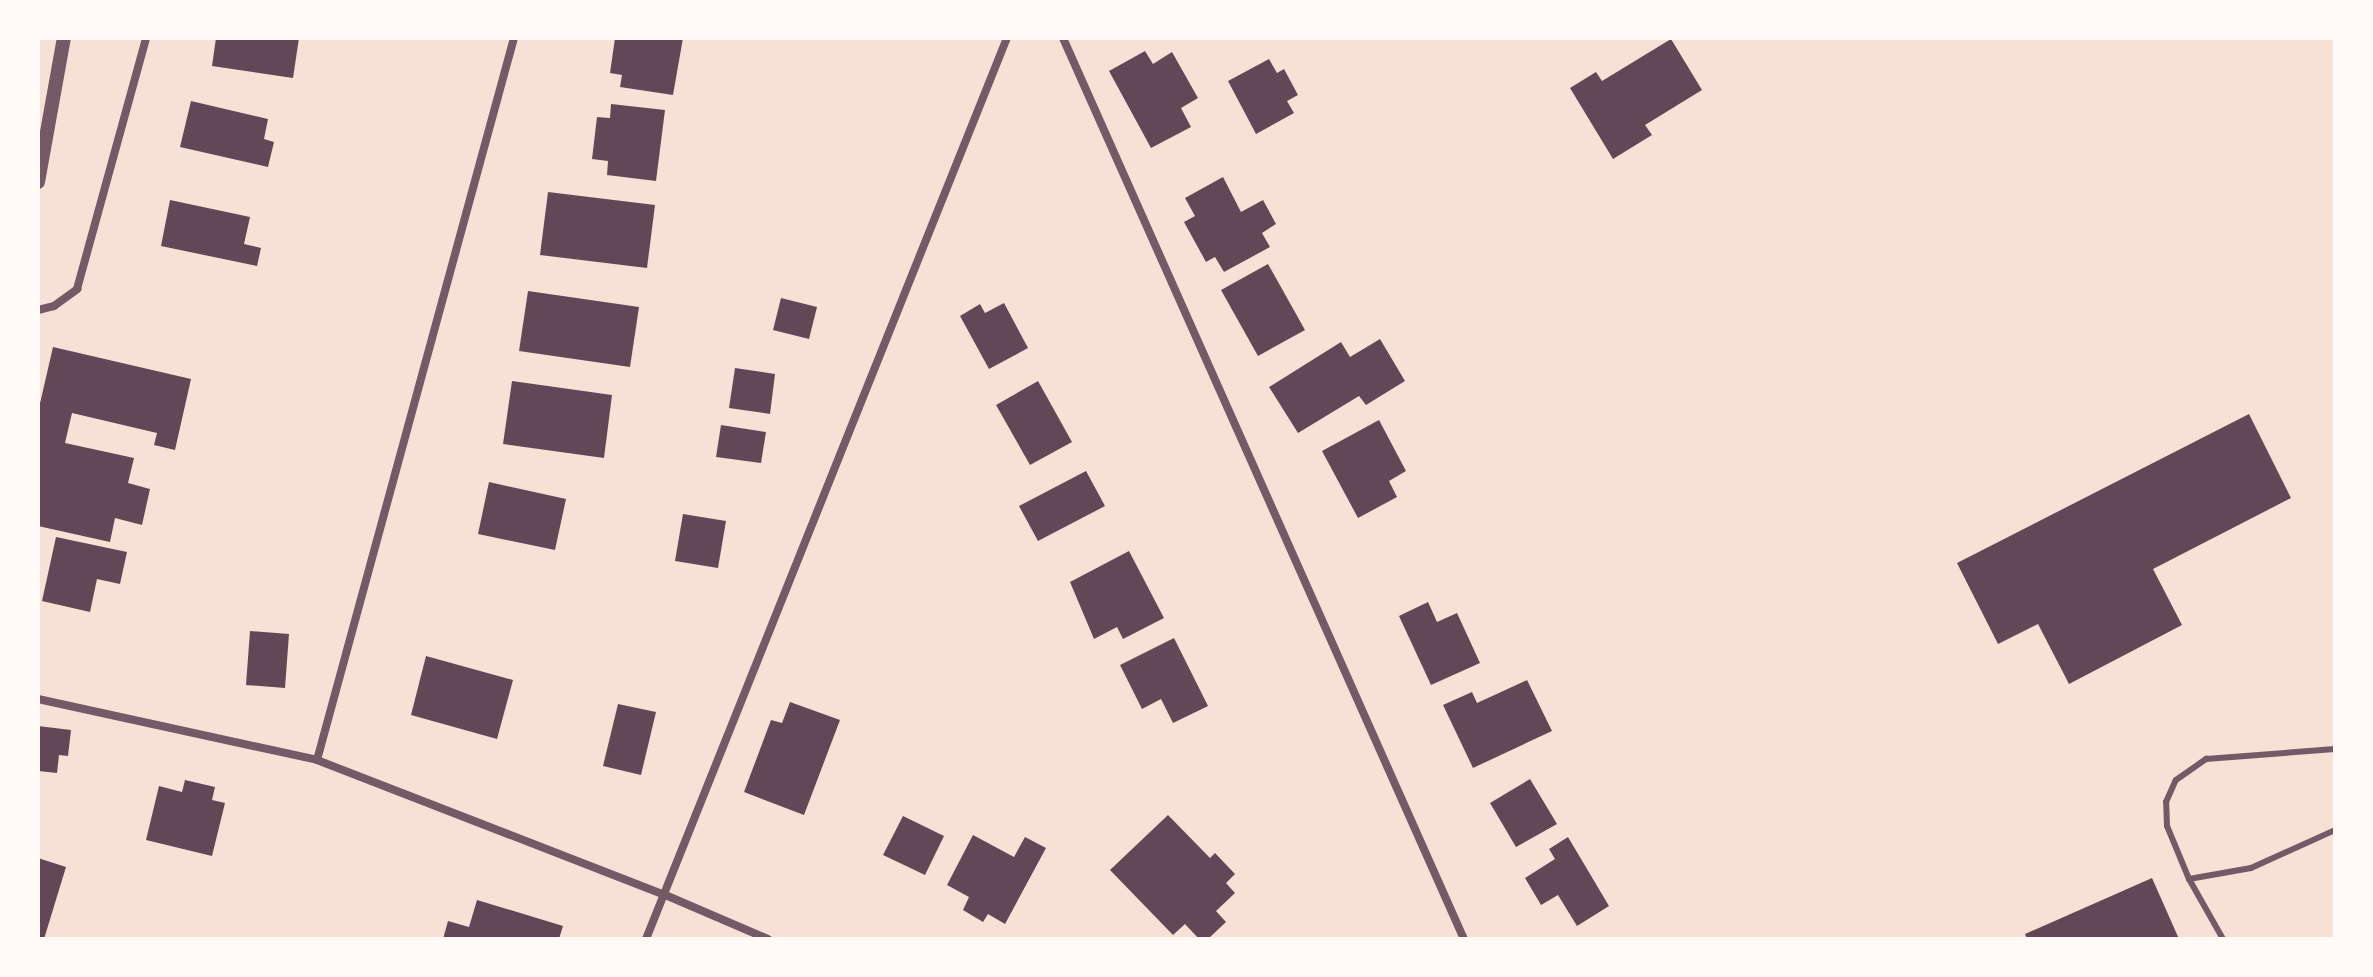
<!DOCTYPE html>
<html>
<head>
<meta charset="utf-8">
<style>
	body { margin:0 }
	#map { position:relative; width:2373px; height:977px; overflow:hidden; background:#f7e1d7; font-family:Mulish,sans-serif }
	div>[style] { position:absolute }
	.building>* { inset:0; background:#644757 }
	.service>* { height:6px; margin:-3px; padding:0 3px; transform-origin:3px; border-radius:3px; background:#755966 }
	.minor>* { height:8px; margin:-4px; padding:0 4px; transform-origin:4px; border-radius:4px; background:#755966 }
	.tertiary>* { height:14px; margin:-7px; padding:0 7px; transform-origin:7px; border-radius:7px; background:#755966 }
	span { translate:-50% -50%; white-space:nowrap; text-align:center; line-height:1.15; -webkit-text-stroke:7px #fffaf5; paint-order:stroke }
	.frame { position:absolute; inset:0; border:40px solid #fffaf5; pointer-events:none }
</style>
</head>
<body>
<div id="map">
	<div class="building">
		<i style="clip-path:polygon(216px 38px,299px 38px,293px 78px,212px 66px)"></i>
		<i style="clip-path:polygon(615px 38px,683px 38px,673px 95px,620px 87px,622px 75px,610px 73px)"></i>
		<i style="clip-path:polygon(1671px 39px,1702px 90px,1645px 125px,1652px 135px,1613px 159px,1570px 88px,1596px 72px,1602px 81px)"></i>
		<i style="clip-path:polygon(1145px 51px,1153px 64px,1172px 52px,1198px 98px,1181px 108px,1191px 127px,1151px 148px,1109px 71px)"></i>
		<i style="clip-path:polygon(1269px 59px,1277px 73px,1284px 69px,1298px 95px,1287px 101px,1294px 113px,1256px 134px,1228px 81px)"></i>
		<i style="clip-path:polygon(191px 101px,268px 119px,264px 139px,274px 142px,268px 167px,180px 147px)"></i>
		<i style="clip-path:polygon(611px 104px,665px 110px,656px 181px,607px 175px,608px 161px,592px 159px,597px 117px,610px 118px)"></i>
		<i style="clip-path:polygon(1223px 177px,1241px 212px,1263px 200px,1276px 224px,1262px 233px,1270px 247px,1224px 272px,1215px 257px,1206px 262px,1184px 222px,1195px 216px,1185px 198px)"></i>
		<i style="clip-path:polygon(548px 192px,655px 205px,647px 268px,540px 255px)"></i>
		<i style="clip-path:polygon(170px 200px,250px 217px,244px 244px,261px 248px,257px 266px,161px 246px)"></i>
		<i style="clip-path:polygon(1268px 264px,1305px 330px,1258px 356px,1221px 290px)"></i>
		<i style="clip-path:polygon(528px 291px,639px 307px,630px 367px,519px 351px)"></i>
		<i style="clip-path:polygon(781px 298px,817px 307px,809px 339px,773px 330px)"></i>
		<i style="clip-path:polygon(1004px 303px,1028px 348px,989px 369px,960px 316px,980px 304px,985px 313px)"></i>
		<i style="clip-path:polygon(1380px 339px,1405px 381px,1366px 405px,1359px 396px,1298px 433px,1269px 387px,1341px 342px,1350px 357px)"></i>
		<i style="clip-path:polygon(53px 347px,191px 379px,175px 450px,154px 445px,157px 433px,72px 413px,65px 443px,134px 458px,128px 483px,150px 489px,142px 525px,115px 518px,110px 542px,38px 526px,38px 412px)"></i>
		<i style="clip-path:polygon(735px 368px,775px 374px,770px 414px,729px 408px)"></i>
		<i style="clip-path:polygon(512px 381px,612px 395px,604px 458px,503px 444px)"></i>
		<i style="clip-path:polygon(1038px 381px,1072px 442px,1030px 465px,996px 405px)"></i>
		<i style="clip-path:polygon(2249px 414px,2291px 498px,2153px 569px,2182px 625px,2069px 684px,2038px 624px,1998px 644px,1957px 563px)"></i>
		<i style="clip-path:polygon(1379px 420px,1406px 471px,1389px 481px,1397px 497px,1358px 518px,1322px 451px)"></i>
		<i style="clip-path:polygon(721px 425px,766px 432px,761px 463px,716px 457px)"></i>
		<i style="clip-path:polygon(1086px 471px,1105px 506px,1038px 541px,1019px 506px)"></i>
		<i style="clip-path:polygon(489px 482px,566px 499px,555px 550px,478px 534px)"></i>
		<i style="clip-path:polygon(683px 514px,726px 521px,718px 568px,675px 561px)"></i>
		<i style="clip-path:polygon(56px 537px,127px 552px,120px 584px,97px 579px,90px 612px,42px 601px)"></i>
		<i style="clip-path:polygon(1129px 551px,1164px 618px,1123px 639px,1117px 627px,1094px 639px,1070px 582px)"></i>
		<i style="clip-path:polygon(1428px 602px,1437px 622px,1457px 613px,1480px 663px,1431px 685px,1399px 616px)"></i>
		<i style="clip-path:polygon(250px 631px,289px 634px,285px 688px,246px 685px)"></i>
		<i style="clip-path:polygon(1174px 638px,1208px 706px,1173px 723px,1161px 699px,1142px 709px,1120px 665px)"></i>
		<i style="clip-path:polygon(426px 656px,513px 680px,497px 739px,411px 715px)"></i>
		<i style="clip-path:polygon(1527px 680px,1552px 731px,1473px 768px,1443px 705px,1472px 692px,1477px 703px)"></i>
		<i style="clip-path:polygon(790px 702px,840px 720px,804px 815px,744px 792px,771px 720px,782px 723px)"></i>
		<i style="clip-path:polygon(618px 704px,656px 712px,641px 775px,603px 766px)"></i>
		<i style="clip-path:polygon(38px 726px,71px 730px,68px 756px,59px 755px,57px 773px,38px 771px)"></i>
		<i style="clip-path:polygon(1530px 779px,1557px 824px,1516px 847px,1490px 803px)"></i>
		<i style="clip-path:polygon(185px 780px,215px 787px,212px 800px,225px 803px,212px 856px,146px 840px,159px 786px,182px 792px)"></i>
		<i style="clip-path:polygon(1168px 815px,1210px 858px,1215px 853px,1235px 874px,1226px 883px,1235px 893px,1216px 911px,1226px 922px,1208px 939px,1199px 939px,1185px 924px,1173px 935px,1110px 870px)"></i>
		<i style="clip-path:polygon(903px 816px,944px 836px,925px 875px,883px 855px)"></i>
		<i style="clip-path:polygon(973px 835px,1014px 857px,1025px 837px,1046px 848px,1005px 924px,988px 914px,983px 922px,963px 910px,969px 897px,947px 885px)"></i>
		<i style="clip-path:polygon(1568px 837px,1609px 906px,1577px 926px,1558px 895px,1541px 905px,1525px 878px,1555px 859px,1549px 849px)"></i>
		<i style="clip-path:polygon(38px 858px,66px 867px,44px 939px,38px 939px)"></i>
		<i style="clip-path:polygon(2152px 878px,2179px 939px,2027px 939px,2025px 934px)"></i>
		<i style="clip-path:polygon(477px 900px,563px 926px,559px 939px,443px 939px,448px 921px,469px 927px)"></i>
	</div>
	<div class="service">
		<i style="left:2189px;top:879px;width:63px;rotate:-10.1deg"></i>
		<i style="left:2251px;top:868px;width:92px;rotate:-24.3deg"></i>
		<i style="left:2223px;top:939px;width:69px;rotate:-119.5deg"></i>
		<i style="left:2189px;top:879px;width:57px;rotate:-112.5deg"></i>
		<i style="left:2167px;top:826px;width:24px;rotate:-92deg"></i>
		<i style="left:2166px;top:802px;width:24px;rotate:-66deg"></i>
		<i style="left:2176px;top:780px;width:37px;rotate:-35deg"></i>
		<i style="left:2206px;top:759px;width:129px;rotate:-4.4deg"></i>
	</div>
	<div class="minor">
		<i style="left:1063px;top:38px;width:986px;rotate:66.01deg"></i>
		<i style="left:38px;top:310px;width:16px;rotate:-14deg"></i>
		<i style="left:54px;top:306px;width:29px;rotate:-36deg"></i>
		<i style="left:77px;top:289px;width:260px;rotate:-74.6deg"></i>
		<i style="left:38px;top:699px;width:286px;rotate:12.3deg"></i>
		<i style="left:317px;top:760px;width:371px;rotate:21.2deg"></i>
		<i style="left:663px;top:894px;width:114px;rotate:23.2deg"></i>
		<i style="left:317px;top:760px;width:748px;rotate:-74.74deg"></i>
		<i style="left:646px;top:939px;width:971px;rotate:-68.17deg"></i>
	</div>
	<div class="tertiary">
		<i style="left:38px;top:182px;width:146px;rotate:-79.8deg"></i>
	</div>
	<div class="frame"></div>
</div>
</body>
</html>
